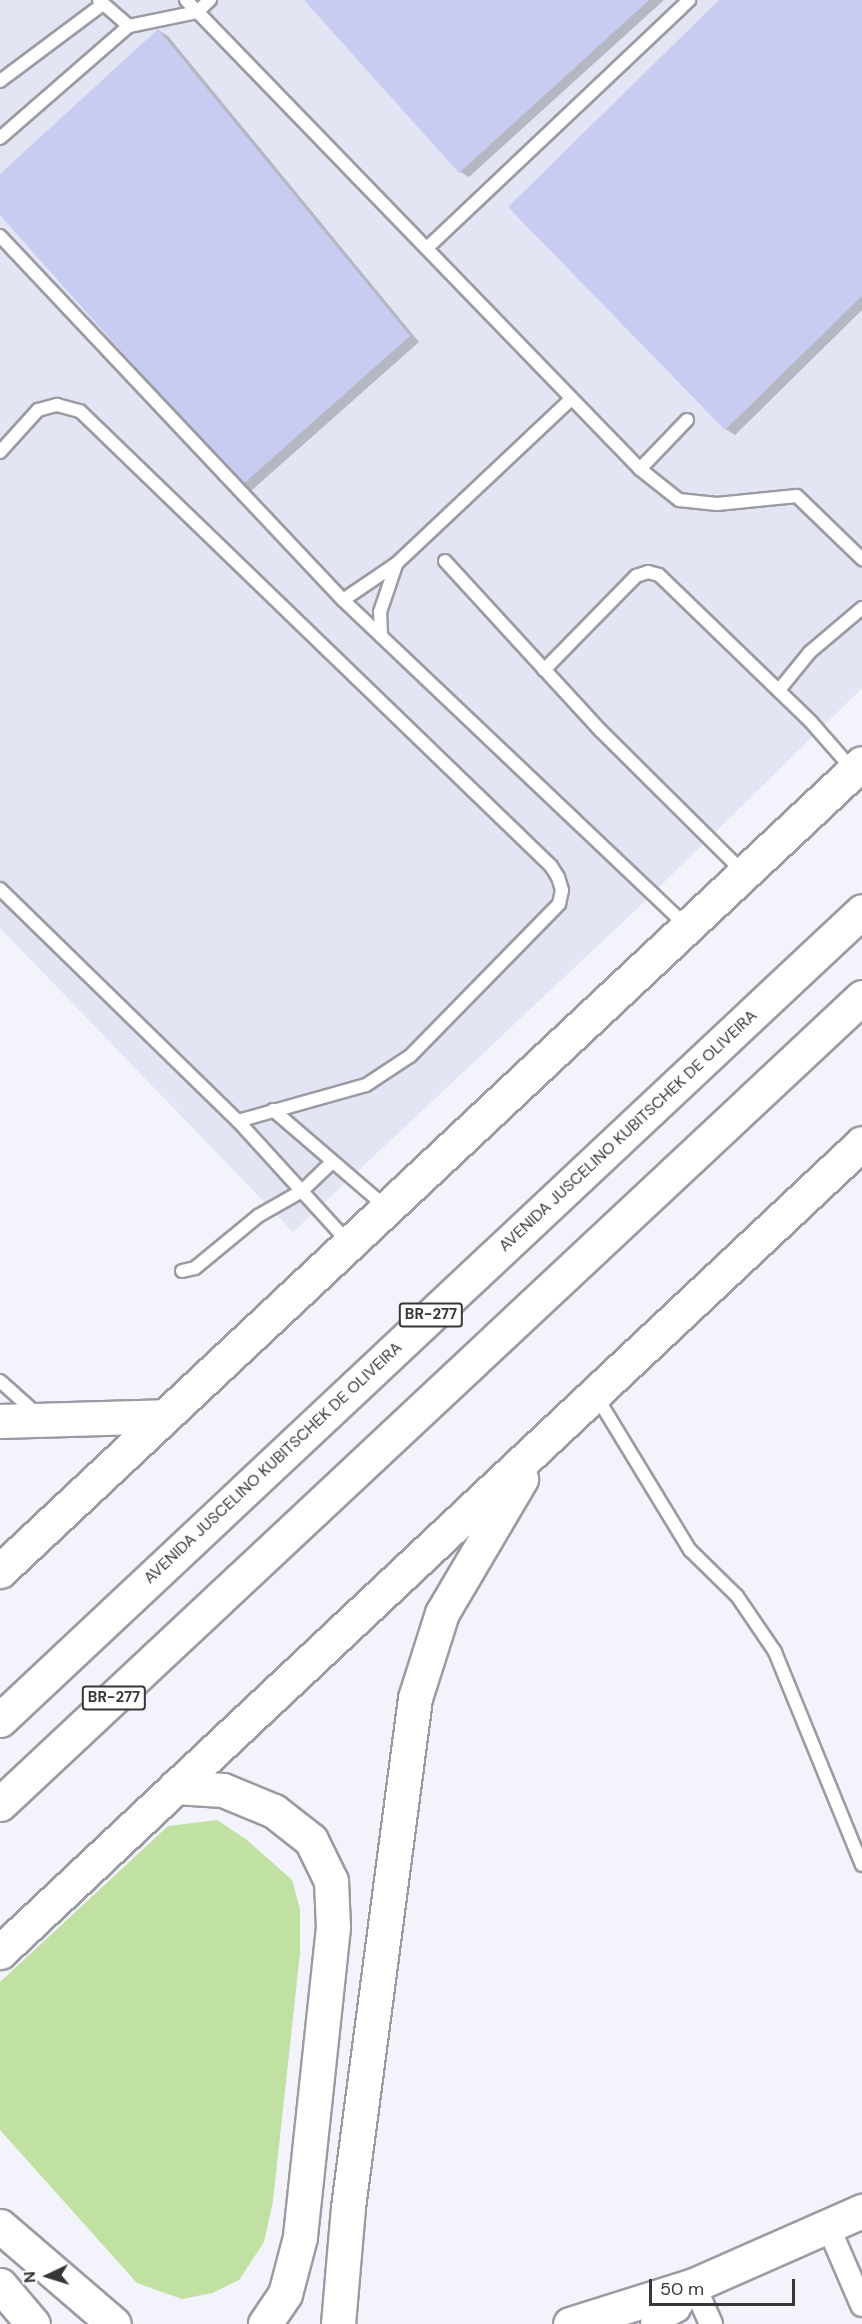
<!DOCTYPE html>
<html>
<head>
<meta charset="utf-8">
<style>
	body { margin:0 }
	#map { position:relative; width:862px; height:2324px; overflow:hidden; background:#f2f3fb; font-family:"DM Sans",sans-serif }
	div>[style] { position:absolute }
	.built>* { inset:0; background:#e3e5f4 }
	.green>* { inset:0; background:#c0e1a2 }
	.shadow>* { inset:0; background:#0003 }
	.building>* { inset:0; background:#c8ccf1 }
	.roads { filter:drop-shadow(2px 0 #9b9ba3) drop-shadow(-2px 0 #9b9ba3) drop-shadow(0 2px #9b9ba3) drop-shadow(0 -2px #9b9ba3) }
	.service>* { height:12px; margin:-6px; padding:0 6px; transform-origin:6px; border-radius:6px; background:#fff }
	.minor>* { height:22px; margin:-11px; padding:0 11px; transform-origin:11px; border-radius:11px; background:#fff }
	.secondary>* { height:33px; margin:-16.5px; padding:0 16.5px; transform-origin:16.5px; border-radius:16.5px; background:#fff }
	.primary>* { height:33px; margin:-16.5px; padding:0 16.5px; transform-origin:16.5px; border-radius:16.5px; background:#fff }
	.motorway>* { height:33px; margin:-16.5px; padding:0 16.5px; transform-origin:16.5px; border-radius:16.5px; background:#fff }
	span { translate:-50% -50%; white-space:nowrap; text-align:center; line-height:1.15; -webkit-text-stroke:4.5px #fff; paint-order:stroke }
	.shield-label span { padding:2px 4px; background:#fff; border:2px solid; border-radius:4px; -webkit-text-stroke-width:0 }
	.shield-label { font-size:15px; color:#37373a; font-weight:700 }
	.street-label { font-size:16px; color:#37373a }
	.north { position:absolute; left:18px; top:2246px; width:60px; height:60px; -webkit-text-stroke:4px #fff; paint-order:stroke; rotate:266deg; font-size:16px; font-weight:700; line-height:24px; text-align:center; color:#37373a }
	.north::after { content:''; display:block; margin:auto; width:21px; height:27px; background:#37373a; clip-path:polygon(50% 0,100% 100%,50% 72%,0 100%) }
	.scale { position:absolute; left:649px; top:2279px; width:146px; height:27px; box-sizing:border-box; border:3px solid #37373a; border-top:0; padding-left:8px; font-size:18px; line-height:21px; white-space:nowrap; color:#37373a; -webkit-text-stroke:4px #fff; paint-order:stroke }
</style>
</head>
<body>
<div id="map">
	<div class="built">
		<i style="clip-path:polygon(0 0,862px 0,862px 688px,640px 906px,293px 1232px,0 928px)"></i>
	</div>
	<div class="green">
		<i style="clip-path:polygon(217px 1820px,247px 1840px,292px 1880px,300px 1909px,300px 1953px,273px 2201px,264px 2242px,239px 2280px,212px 2293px,182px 2299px,137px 2283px,0 2130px,0 1982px,168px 1826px)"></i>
	</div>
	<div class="shadow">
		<i style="clip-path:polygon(306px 0,664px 0,469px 177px,460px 172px)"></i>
		<i style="clip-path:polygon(721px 0,862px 0,862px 310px,735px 435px,726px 429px)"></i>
		<i style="clip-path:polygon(158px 30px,168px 36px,419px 342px,251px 491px,242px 485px,0 213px,0 176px)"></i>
	</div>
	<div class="building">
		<i style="clip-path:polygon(304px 0,649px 0,459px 173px)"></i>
		<i style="clip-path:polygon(719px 0,862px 0,862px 296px,725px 430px,508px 207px)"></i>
		<i style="clip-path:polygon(158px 29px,410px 336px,241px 486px,0 215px,0 174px)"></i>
	</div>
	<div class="roads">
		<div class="service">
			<i style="left:99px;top:0;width:40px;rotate:41deg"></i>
			<i style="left:129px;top:26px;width:69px;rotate:-11.6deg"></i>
			<i style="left:197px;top:12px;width:18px;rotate:-43deg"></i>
			<i style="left:186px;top:0;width:653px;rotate:45.93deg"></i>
			<i style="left:640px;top:469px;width:50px;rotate:38.5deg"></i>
			<i style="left:679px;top:500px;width:38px;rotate:6deg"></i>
			<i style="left:717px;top:504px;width:80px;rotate:-5.7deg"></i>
			<i style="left:797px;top:496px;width:91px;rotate:44.1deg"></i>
			<i style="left:0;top:81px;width:129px;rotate:-36.8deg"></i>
			<i style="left:0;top:138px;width:171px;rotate:-41deg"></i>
			<i style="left:0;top:236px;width:500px;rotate:46.7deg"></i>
			<i style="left:343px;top:600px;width:474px;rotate:43.5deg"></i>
			<i style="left:427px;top:248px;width:361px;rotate:-43.4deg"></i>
			<i style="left:0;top:452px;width:57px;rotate:-47.9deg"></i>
			<i style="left:38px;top:410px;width:20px;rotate:-15deg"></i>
			<i style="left:57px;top:405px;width:24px;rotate:15deg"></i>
			<i style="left:80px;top:411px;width:655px;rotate:44.01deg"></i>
			<i style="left:551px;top:866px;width:13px;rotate:58deg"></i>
			<i style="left:558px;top:877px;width:14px;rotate:73deg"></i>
			<i style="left:562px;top:890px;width:14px;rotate:102deg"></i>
			<i style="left:559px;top:904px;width:213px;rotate:134.4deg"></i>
			<i style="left:410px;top:1056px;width:53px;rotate:146.6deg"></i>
			<i style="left:366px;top:1085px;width:133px;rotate:164.3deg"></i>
			<i style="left:640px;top:469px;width:68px;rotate:-46.2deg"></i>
			<i style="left:445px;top:561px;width:231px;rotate:47.5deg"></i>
			<i style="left:601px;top:731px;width:202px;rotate:44.8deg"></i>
			<i style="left:343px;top:600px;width:64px;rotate:-34.2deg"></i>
			<i style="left:396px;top:564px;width:239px;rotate:-43.3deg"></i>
			<i style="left:381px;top:636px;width:24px;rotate:-92deg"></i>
			<i style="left:380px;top:612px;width:50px;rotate:-71.2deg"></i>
			<i style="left:544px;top:670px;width:132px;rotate:-45.6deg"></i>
			<i style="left:636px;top:576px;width:13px;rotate:-18deg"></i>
			<i style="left:648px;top:572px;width:11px;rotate:15deg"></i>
			<i style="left:659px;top:575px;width:211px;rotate:44deg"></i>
			<i style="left:811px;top:722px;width:64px;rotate:48.8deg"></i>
			<i style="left:779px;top:690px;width:49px;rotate:-50.8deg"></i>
			<i style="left:810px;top:652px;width:68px;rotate:-40.2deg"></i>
			<i style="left:0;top:889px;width:332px;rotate:44.3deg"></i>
			<i style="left:238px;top:1121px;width:165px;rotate:47.7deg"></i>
			<i style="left:273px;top:1110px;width:150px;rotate:40.7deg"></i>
			<i style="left:182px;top:1271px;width:13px;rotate:-13deg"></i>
			<i style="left:195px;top:1268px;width:82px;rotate:-39.5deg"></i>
			<i style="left:258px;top:1216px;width:51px;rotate:-29.6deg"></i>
			<i style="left:302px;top:1191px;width:42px;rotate:-44deg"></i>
			<i style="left:0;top:1381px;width:51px;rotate:41.8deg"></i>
			<i style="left:595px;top:1394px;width:183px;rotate:58.7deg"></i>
			<i style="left:690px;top:1550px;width:66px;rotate:44.4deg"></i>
			<i style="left:737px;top:1596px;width:68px;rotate:55.8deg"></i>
			<i style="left:775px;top:1652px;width:230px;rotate:67.8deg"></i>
		</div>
		<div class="minor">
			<i style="left:828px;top:2226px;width:86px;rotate:66.7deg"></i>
			<i style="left:694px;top:2285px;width:43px;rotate:66.4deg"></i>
			<i style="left:652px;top:2324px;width:30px;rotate:-28deg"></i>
			<i style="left:678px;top:2310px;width:30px;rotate:-57deg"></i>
		</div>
		<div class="secondary">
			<i style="left:570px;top:2324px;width:130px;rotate:-17.5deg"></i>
			<i style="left:694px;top:2285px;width:184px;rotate:-23.8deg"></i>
		</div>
		<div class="primary">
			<i style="left:0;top:1421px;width:164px;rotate:-1.7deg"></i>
			<i style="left:0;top:1571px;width:1181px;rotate:-43.15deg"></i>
			<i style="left:175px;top:1787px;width:48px;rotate:3.6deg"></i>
			<i style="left:223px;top:1790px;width:55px;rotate:22.4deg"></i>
			<i style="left:274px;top:1811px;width:47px;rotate:38.1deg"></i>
			<i style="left:311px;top:1840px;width:46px;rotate:64deg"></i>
			<i style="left:331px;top:1881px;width:46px;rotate:87.5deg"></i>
			<i style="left:333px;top:1927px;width:312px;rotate:96.1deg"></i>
			<i style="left:300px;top:2237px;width:59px;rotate:104.7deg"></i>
			<i style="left:285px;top:2294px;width:36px;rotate:124deg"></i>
			<i style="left:0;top:1952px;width:1182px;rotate:-43.18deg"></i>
			<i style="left:0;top:2226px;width:150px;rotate:40.7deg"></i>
			<i style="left:0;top:2285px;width:51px;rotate:49.8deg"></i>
			<i style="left:338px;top:2324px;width:117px;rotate:-85.1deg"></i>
			<i style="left:348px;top:2207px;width:513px;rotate:-82.5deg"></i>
			<i style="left:415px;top:1698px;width:89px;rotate:-72.4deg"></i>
			<i style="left:442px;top:1613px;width:156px;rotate:-59.5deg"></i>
		</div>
		<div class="motorway">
			<i style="left:0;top:1720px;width:1182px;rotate:-43.18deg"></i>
			<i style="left:0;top:1804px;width:1181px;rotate:-43.11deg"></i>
		</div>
	</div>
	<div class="shield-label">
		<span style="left:431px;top:1315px">BR-277</span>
		<span style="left:114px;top:1698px">BR-277</span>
	</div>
	<div class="street-label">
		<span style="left:628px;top:1131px;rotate:-43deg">AVENIDA JUSCELINO KUBITSCHEK DE OLIVEIRA</span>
		<span style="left:273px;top:1463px;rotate:-43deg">AVENIDA JUSCELINO KUBITSCHEK DE OLIVEIRA</span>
	</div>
	<div class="north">N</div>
	<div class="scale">50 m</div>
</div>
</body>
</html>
